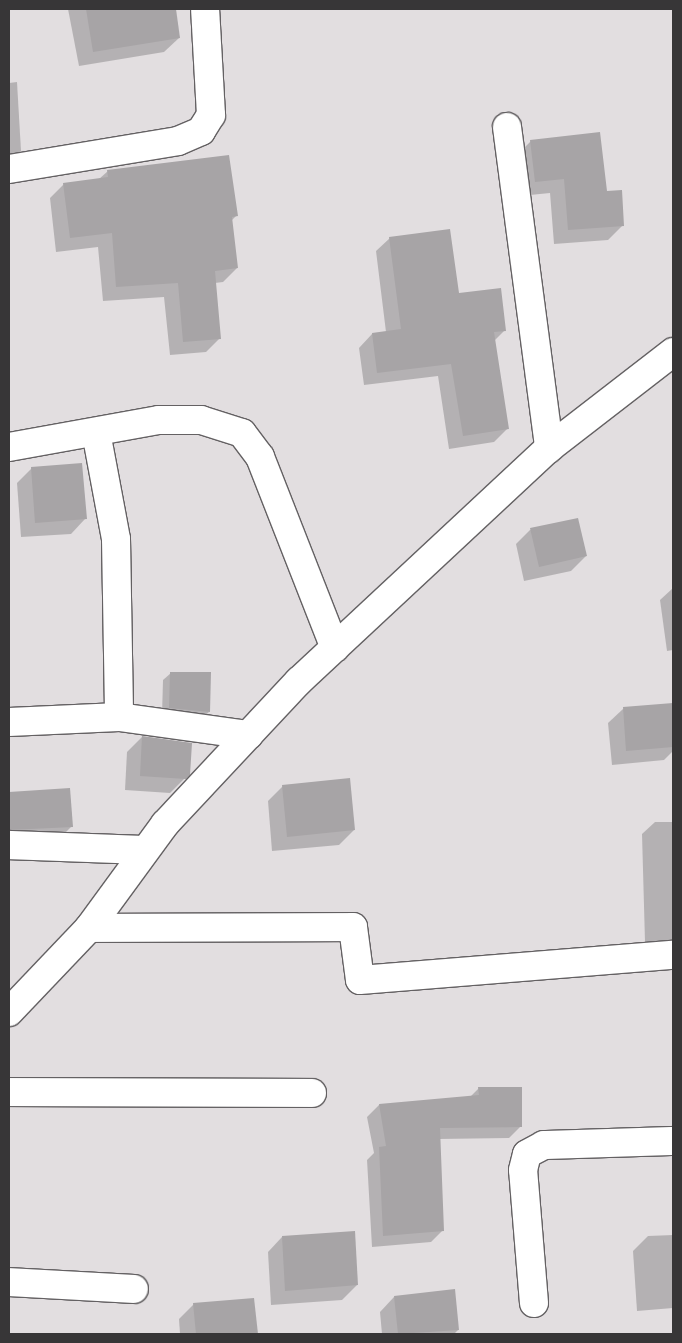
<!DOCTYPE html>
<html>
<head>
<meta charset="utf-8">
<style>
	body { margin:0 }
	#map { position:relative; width:682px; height:1343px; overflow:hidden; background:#e2dee0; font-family:"DejaVu Sans",sans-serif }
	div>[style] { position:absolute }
	.shadow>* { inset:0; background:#0003 }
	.building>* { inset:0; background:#a7a4a6 }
	.roads { filter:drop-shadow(1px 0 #646163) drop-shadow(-1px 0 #646163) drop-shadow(0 1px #646163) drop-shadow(0 -1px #646163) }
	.minor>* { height:28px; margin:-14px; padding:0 14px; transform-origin:14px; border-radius:14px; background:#fff }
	span { translate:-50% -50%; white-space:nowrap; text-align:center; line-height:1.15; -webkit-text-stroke:4.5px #e2dee0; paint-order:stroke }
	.frame { position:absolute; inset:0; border:10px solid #373637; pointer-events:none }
</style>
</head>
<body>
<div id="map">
	<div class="shadow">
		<i style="clip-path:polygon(68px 9px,175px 9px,179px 38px,164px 52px,79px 66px)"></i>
		<i style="clip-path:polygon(17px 82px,21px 151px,9px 162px,9px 83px)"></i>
		<i style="clip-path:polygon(531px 141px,605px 192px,623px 225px,608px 240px,554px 244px,550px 193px,520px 196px,516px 156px)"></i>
		<i style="clip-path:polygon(108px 171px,236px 216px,231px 221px,237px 268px,223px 282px,215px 283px,220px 338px,206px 352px,170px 355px,164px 297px,103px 301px,98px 247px,56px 252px,50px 198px,64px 184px,99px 179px)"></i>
		<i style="clip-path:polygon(390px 238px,505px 330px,494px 341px,508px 428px,494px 442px,449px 449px,438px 376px,364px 385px,359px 348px,372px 334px,386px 332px,376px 251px)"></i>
		<i style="clip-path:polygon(32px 468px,85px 519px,71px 534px,21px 537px,17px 483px)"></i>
		<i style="clip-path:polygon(577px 519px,586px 556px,571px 571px,524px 581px,516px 544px,530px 530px)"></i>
		<i style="clip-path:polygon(673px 588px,673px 650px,667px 651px,660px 600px)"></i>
		<i style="clip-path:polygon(171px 673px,209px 712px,201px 719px,162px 715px,163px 680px)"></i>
		<i style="clip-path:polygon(673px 704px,673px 751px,664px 760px,612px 765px,608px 723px,623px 709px)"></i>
		<i style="clip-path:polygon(142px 737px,185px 778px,170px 793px,125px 790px,127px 752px)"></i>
		<i style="clip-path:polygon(283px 786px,354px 830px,339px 845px,272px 851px,268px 801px)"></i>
		<i style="clip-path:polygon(68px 790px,71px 827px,56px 842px,9px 845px,9px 793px)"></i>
		<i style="clip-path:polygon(655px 822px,673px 822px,673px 942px,645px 942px,642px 834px)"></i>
		<i style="clip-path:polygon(479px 1088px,521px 1126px,509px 1138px,439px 1139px,443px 1230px,431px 1242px,372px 1247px,367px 1160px,374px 1153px,367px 1117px,379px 1105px,470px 1097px)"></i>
		<i style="clip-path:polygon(673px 1235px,673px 1308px,637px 1311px,633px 1251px,648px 1236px)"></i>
		<i style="clip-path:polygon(282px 1237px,357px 1285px,342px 1300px,271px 1305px,268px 1252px)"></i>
		<i style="clip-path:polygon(394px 1297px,458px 1330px,454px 1334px,382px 1334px,380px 1312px)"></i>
		<i style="clip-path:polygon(253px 1299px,256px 1334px,180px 1334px,179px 1319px,194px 1304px)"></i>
	</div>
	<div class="building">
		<i style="clip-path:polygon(86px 9px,176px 9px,180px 38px,93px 52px)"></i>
		<i style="clip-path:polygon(600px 132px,607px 191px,622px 190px,624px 226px,568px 230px,564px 179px,535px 182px,530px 140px)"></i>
		<i style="clip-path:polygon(229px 155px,238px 216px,232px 217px,238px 268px,215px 271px,221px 339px,183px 342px,178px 283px,116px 287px,112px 233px,70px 238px,63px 183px,108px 177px,107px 170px)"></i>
		<i style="clip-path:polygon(450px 229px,459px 293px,501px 288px,506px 331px,494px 332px,509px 429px,463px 436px,451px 364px,377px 373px,372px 333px,401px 329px,389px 237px)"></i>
		<i style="clip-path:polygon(82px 463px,87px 519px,35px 523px,31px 467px)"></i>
		<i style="clip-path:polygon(578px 518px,587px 556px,539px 567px,530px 528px)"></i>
		<i style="clip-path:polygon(170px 672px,211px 672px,210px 712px,169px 708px)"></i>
		<i style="clip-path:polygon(673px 703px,673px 747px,626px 751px,623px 707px)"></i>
		<i style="clip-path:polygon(142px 736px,192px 743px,190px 775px,186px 779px,140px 776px)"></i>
		<i style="clip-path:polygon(350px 778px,355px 830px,287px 837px,282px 785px)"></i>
		<i style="clip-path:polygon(70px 788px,73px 827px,9px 830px,9px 792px)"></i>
		<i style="clip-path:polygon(478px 1087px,522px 1087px,522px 1127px,440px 1128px,444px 1231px,383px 1236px,379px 1147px,386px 1146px,379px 1104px,479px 1095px)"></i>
		<i style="clip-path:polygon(355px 1231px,358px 1285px,285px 1291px,282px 1236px)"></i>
		<i style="clip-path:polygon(455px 1289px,459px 1330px,398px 1334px,394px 1296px)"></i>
		<i style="clip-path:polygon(254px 1298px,258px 1334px,196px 1334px,193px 1303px)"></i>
	</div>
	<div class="roads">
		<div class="minor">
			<i style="left:507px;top:127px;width:324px;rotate:82.5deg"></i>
			<i style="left:9px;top:169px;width:171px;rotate:-9.4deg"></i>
			<i style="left:178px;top:141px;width:25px;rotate:-23deg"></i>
			<i style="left:201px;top:131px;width:19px;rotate:-58deg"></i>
			<i style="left:211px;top:115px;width:106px;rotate:-93.2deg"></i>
			<i style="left:96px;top:432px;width:109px;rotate:79.4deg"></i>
			<i style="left:116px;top:539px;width:178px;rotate:89deg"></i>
			<i style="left:9px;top:447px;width:152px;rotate:-10.2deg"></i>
			<i style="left:159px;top:420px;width:42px"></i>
			<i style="left:201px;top:420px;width:43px;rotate:17.6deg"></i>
			<i style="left:242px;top:433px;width:30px;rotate:53deg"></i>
			<i style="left:260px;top:457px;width:205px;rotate:68.6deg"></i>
			<i style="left:9px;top:722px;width:110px;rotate:-2.6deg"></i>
			<i style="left:119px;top:717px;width:131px;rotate:7.9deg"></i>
			<i style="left:9px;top:845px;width:134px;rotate:2.1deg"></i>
			<i style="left:89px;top:928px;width:264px;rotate:-0.2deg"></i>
			<i style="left:353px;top:927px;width:53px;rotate:82.5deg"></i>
			<i style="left:360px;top:980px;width:314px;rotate:-4.6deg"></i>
			<i style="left:9px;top:1012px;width:116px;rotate:-46.4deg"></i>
			<i style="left:89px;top:928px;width:129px;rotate:-53.8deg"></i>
			<i style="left:165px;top:824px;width:196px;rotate:-46.9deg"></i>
			<i style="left:299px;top:681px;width:342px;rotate:-43deg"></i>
			<i style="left:549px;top:448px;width:157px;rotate:-37.7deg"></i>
			<i style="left:9px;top:1092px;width:303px;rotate:0.2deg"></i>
			<i style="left:9px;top:1282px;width:125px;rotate:3.2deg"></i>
			<i style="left:534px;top:1303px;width:133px;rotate:-94.7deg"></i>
			<i style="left:523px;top:1170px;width:16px;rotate:-76deg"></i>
			<i style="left:527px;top:1154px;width:19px;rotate:-28deg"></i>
			<i style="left:544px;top:1145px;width:129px;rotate:-1.8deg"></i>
		</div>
	</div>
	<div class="frame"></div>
</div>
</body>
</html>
